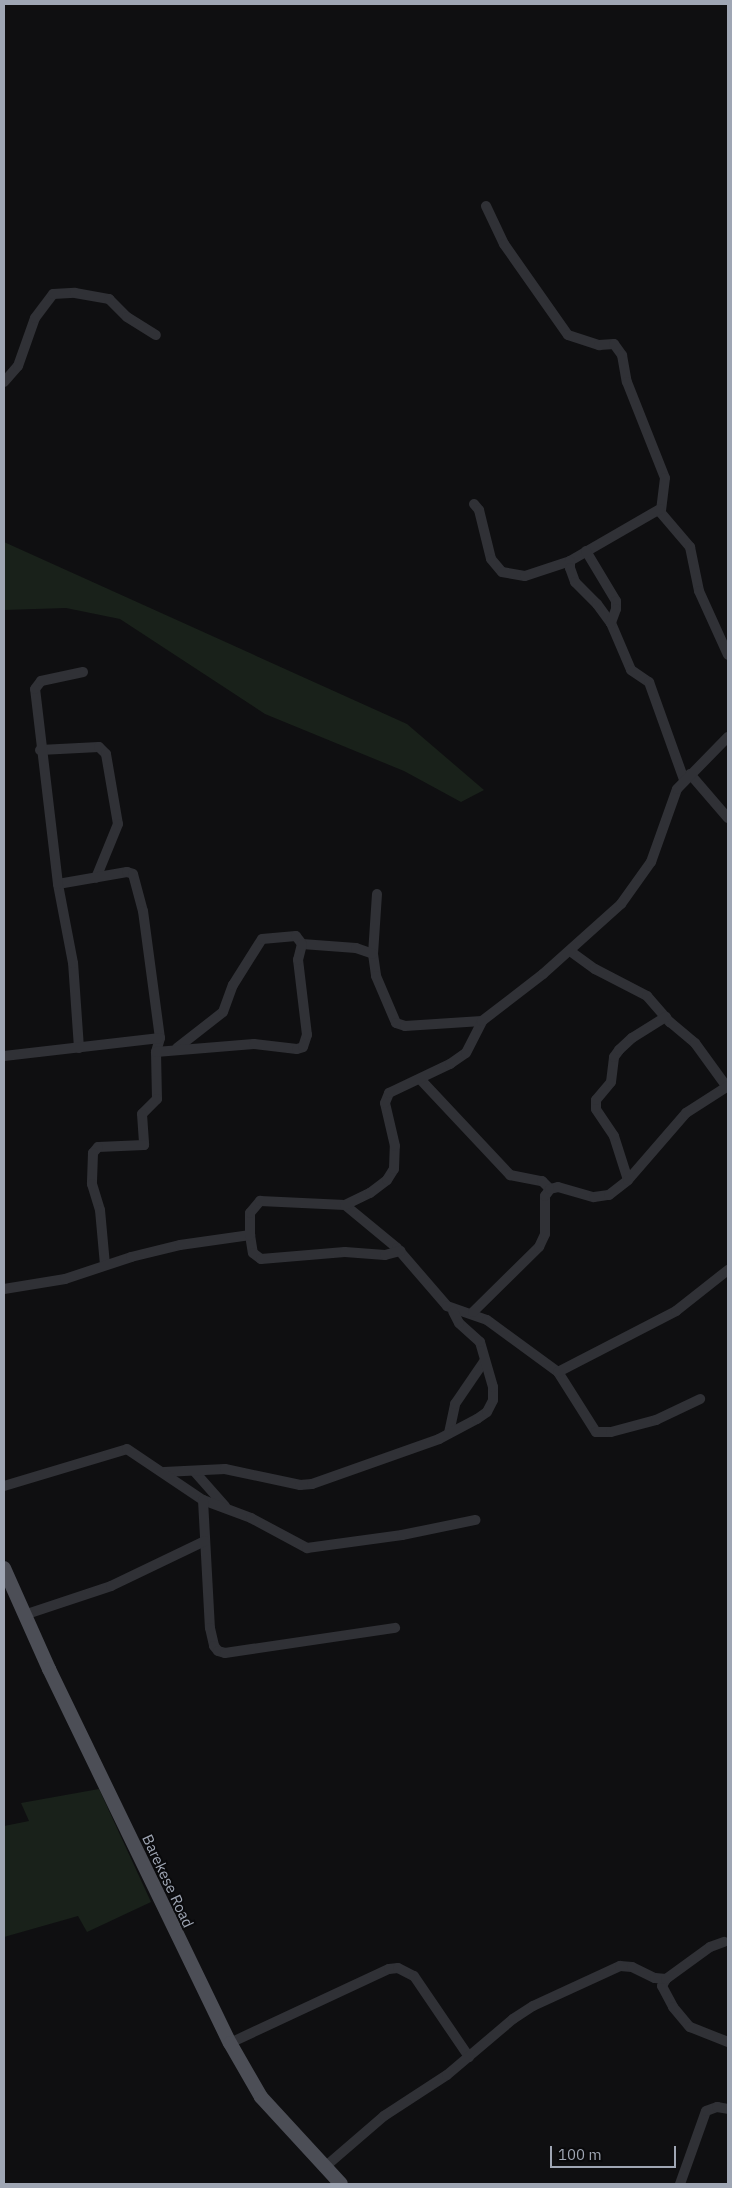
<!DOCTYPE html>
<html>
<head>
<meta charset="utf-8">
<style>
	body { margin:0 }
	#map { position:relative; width:732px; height:2188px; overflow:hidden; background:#0f0f11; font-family:"IBM Plex Sans",sans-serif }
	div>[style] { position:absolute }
	.green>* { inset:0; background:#19211a }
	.minor>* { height:10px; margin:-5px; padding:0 5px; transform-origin:5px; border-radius:5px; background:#303136 }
	.major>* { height:14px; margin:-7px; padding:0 7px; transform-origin:7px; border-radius:7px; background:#4c4e56 }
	span { translate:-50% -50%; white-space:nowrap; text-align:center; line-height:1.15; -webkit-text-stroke:4px #0a0a0c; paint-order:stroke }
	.street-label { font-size:15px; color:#9fa6b4 }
	.frame { position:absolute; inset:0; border:5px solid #9fa6b4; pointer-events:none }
	.scale { position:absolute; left:550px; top:2146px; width:126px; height:22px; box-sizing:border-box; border:2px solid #9fa6b4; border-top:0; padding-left:6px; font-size:15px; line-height:18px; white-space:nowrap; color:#9fa6b4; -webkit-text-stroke:4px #0a0a0c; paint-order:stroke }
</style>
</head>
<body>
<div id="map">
	<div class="green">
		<i style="clip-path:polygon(4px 542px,407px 724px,484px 790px,461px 802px,404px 771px,265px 714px,120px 619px,66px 608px,4px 610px)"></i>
		<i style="clip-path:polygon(99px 1789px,151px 1902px,87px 1932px,78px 1916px,4px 1937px,4px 1826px,29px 1821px,21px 1803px)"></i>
	</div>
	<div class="minor">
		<i style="left:486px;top:206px;width:42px;rotate:64.7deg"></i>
		<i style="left:504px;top:244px;width:111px;rotate:54.9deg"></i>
		<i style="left:568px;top:335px;width:33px;rotate:18deg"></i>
		<i style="left:599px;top:345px;width:15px;rotate:-4deg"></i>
		<i style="left:614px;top:344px;width:14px;rotate:54deg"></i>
		<i style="left:622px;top:355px;width:27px;rotate:80deg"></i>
		<i style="left:627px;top:382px;width:103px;rotate:68.4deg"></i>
		<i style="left:665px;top:478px;width:35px;rotate:97deg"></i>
		<i style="left:661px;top:513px;width:45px;rotate:49.5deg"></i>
		<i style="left:690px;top:547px;width:45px;rotate:78.4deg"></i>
		<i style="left:699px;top:591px;width:70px;rotate:65.6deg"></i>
		<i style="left:4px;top:382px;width:21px;rotate:-49deg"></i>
		<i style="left:18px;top:366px;width:51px;rotate:-70.5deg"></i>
		<i style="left:35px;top:318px;width:30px;rotate:-53deg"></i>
		<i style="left:53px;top:294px;width:22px;rotate:-3deg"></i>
		<i style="left:75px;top:293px;width:35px;rotate:10deg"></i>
		<i style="left:109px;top:299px;width:25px;rotate:45deg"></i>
		<i style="left:127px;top:317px;width:34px;rotate:32deg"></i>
		<i style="left:474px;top:504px;width:8px;rotate:50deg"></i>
		<i style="left:479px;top:510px;width:50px;rotate:76.2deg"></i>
		<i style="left:491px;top:559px;width:17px;rotate:50deg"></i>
		<i style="left:502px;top:572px;width:23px;rotate:10deg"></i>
		<i style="left:525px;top:576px;width:47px;rotate:-18.4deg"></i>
		<i style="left:660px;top:509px;width:104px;rotate:150deg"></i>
		<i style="left:570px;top:561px;width:7px;rotate:90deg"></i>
		<i style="left:570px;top:568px;width:15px;rotate:70deg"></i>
		<i style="left:575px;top:582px;width:31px;rotate:45deg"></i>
		<i style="left:597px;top:604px;width:24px;rotate:54deg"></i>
		<i style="left:611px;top:623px;width:51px;rotate:66.9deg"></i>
		<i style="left:631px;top:670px;width:22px;rotate:34deg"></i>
		<i style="left:649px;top:682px;width:104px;rotate:70.3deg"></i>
		<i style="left:586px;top:551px;width:58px;rotate:59deg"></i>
		<i style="left:616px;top:601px;width:8px;rotate:90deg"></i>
		<i style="left:616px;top:609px;width:15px;rotate:110deg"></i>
		<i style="left:40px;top:750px;width:59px;rotate:-2.9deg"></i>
		<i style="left:99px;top:747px;width:10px;rotate:45deg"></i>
		<i style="left:106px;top:754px;width:71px;rotate:80.3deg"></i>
		<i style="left:118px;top:824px;width:58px;rotate:112.2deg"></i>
		<i style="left:690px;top:774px;width:58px;rotate:49.2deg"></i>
		<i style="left:58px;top:884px;width:70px;rotate:-9.9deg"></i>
		<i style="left:127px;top:872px;width:6px;rotate:18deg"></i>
		<i style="left:133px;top:874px;width:38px;rotate:75deg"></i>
		<i style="left:143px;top:911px;width:128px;rotate:82.4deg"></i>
		<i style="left:160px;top:1038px;width:15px;rotate:106deg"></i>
		<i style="left:156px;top:1052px;width:47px;rotate:88.8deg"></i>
		<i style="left:157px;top:1099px;width:21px;rotate:135deg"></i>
		<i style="left:142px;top:1114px;width:31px;rotate:86deg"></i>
		<i style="left:144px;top:1145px;width:46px;rotate:177.5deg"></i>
		<i style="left:98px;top:1147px;width:8px;rotate:130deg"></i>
		<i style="left:93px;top:1153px;width:31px;rotate:92deg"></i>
		<i style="left:92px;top:1184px;width:27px;rotate:73deg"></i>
		<i style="left:100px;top:1210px;width:55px;rotate:84.8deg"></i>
		<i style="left:377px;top:894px;width:60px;rotate:93.8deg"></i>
		<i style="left:373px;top:954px;width:22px;rotate:82deg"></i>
		<i style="left:376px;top:976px;width:51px;rotate:66.9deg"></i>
		<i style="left:396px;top:1023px;width:9px;rotate:18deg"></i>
		<i style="left:405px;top:1026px;width:77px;rotate:-3.7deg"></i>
		<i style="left:302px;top:944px;width:54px;rotate:4.2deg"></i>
		<i style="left:356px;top:948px;width:18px;rotate:19deg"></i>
		<i style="left:570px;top:951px;width:31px;rotate:36deg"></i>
		<i style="left:595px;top:969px;width:59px;rotate:27.4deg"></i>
		<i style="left:647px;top:996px;width:35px;rotate:49deg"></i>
		<i style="left:670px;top:1022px;width:33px;rotate:40deg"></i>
		<i style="left:695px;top:1043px;width:54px;rotate:54deg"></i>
		<i style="left:79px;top:1048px;width:85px;rotate:-94deg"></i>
		<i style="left:73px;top:963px;width:80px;rotate:-100.8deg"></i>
		<i style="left:58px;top:884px;width:196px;rotate:-96.7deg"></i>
		<i style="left:35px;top:689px;width:10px;rotate:-53deg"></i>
		<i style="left:41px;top:681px;width:43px;rotate:-12.1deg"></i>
		<i style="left:177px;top:1048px;width:58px;rotate:-38deg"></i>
		<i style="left:223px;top:1012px;width:29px;rotate:-70deg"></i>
		<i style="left:233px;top:985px;width:54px;rotate:-57.8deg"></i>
		<i style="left:262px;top:939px;width:34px;rotate:-5deg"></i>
		<i style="left:296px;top:936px;width:10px;rotate:53deg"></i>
		<i style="left:156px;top:1052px;width:98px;rotate:-4.7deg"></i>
		<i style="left:254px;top:1044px;width:43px;rotate:6.6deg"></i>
		<i style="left:297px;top:1049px;width:6px;rotate:-18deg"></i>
		<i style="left:303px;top:1047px;width:13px;rotate:-72deg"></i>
		<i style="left:307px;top:1035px;width:76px;rotate:-96.8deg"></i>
		<i style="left:298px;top:960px;width:16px;rotate:-76deg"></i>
		<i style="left:4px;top:1056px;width:157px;rotate:-6.6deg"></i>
		<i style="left:420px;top:1079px;width:132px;rotate:46.8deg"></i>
		<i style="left:510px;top:1175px;width:33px;rotate:11deg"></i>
		<i style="left:542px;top:1181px;width:11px;rotate:45deg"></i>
		<i style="left:628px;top:1180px;width:46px;rotate:-107.7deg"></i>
		<i style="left:614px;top:1136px;width:32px;rotate:-124deg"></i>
		<i style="left:596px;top:1109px;width:9px;rotate:-90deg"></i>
		<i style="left:596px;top:1100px;width:23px;rotate:-50deg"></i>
		<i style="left:611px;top:1082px;width:25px;rotate:-83deg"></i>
		<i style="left:614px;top:1057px;width:9px;rotate:-54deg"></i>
		<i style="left:619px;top:1050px;width:18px;rotate:-43deg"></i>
		<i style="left:632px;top:1038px;width:40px;rotate:-32deg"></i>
		<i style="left:345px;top:1205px;width:67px;rotate:39.6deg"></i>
		<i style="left:397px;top:1248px;width:77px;rotate:49.2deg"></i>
		<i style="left:447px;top:1306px;width:42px;rotate:19.3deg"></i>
		<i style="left:487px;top:1320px;width:88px;rotate:36.2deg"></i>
		<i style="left:558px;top:1372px;width:71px;rotate:57.7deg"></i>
		<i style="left:596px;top:1432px;width:15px"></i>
		<i style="left:611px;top:1432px;width:47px;rotate:-14.9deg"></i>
		<i style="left:656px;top:1420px;width:49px;rotate:-25.5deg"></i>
		<i style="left:250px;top:1235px;width:18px;rotate:81deg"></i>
		<i style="left:253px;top:1253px;width:10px;rotate:37deg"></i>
		<i style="left:261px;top:1259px;width:84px;rotate:-4.8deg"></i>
		<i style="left:345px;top:1252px;width:40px;rotate:4.3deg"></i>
		<i style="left:385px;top:1255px;width:16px;rotate:-15deg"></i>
		<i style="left:4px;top:1289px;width:62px;rotate:-9.3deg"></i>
		<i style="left:65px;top:1279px;width:70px;rotate:-18.4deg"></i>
		<i style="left:131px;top:1257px;width:50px;rotate:-13.8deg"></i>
		<i style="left:180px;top:1245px;width:71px;rotate:-8.1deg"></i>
		<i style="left:250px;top:1235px;width:22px;rotate:-90deg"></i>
		<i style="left:250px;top:1213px;width:16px;rotate:-50deg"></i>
		<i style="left:260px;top:1201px;width:85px;rotate:2.7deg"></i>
		<i style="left:345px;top:1205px;width:28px;rotate:-26deg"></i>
		<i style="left:370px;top:1193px;width:21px;rotate:-37deg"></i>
		<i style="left:387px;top:1180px;width:13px;rotate:-58deg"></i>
		<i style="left:394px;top:1169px;width:23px;rotate:-88deg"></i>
		<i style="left:395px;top:1146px;width:44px;rotate:-103.1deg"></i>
		<i style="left:385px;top:1103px;width:11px;rotate:-68deg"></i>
		<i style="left:389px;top:1093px;width:68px;rotate:-25.4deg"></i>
		<i style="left:450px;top:1064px;width:19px;rotate:-35deg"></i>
		<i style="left:466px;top:1053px;width:36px;rotate:-63deg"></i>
		<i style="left:482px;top:1021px;width:77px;rotate:-37.6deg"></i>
		<i style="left:543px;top:974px;width:105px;rotate:-41.9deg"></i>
		<i style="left:621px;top:904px;width:52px;rotate:-54.5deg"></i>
		<i style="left:651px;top:862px;width:77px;rotate:-70.4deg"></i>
		<i style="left:677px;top:789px;width:73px;rotate:-45.6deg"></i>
		<i style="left:473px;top:1312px;width:93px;rotate:-44.6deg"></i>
		<i style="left:539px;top:1247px;width:14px;rotate:-65deg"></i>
		<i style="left:545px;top:1234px;width:38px;rotate:-90deg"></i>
		<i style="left:545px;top:1196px;width:9px;rotate:-54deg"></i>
		<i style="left:550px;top:1189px;width:8px;rotate:-14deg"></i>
		<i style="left:558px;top:1187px;width:37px;rotate:16deg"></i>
		<i style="left:594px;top:1197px;width:15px;rotate:-8deg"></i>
		<i style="left:609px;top:1195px;width:24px;rotate:-38deg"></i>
		<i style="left:628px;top:1180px;width:89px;rotate:-49.1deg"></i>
		<i style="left:686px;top:1113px;width:50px;rotate:-32.7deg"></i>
		<i style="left:558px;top:1372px;width:133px;rotate:-27.3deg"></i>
		<i style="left:676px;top:1311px;width:66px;rotate:-38.3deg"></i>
		<i style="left:449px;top:1433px;width:30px;rotate:-78deg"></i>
		<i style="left:455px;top:1404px;width:53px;rotate:-55.7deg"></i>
		<i style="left:194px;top:1471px;width:47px;rotate:48.5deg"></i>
		<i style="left:164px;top:1472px;width:61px;rotate:-2.8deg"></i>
		<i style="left:225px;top:1469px;width:77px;rotate:12deg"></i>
		<i style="left:300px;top:1485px;width:12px;rotate:-5deg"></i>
		<i style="left:312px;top:1484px;width:135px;rotate:-19.5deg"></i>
		<i style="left:439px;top:1439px;width:43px;rotate:-27.8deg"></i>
		<i style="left:477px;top:1419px;width:12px;rotate:-35deg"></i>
		<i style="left:487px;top:1412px;width:13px;rotate:-63deg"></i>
		<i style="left:493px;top:1400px;width:13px;rotate:-90deg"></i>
		<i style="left:493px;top:1387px;width:47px;rotate:-106.1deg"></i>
		<i style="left:480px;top:1342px;width:28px;rotate:-138deg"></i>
		<i style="left:459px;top:1323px;width:13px;rotate:-117deg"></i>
		<i style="left:4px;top:1486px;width:128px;rotate:-16.7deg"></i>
		<i style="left:127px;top:1449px;width:92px;rotate:33.9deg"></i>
		<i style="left:203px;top:1500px;width:51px;rotate:20.6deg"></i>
		<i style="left:251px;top:1518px;width:64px;rotate:28.2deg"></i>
		<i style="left:307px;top:1548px;width:96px;rotate:-7.8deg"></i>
		<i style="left:402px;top:1535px;width:75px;rotate:-11.6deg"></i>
		<i style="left:203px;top:1500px;width:128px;rotate:86.9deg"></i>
		<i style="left:210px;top:1628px;width:18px;rotate:77deg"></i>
		<i style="left:214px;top:1646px;width:6px;rotate:51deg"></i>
		<i style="left:218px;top:1651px;width:7px;rotate:16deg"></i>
		<i style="left:225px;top:1653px;width:172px;rotate:-8.4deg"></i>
		<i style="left:24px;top:1615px;width:92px;rotate:-18.4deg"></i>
		<i style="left:111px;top:1586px;width:104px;rotate:-25.6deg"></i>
		<i style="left:666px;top:1979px;width:8px;rotate:120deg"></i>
		<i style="left:662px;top:1986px;width:24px;rotate:62deg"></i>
		<i style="left:673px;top:2007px;width:26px;rotate:50deg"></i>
		<i style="left:690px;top:2027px;width:41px;rotate:21.5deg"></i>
		<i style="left:230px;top:2043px;width:175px;rotate:-25deg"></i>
		<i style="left:389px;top:1969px;width:9px;rotate:-6deg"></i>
		<i style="left:398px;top:1968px;width:18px;rotate:27deg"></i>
		<i style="left:414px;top:1976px;width:98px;rotate:55.8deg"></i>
		<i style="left:326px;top:2166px;width:77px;rotate:-40.8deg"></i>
		<i style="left:384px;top:2116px;width:75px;rotate:-33.1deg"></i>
		<i style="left:447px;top:2075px;width:87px;rotate:-40.3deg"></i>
		<i style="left:513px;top:2019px;width:24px;rotate:-33deg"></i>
		<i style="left:533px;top:2006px;width:96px;rotate:-24.7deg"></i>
		<i style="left:620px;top:1966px;width:12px;rotate:5deg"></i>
		<i style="left:632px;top:1967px;width:25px;rotate:26deg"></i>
		<i style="left:655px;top:1978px;width:11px;rotate:5deg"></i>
		<i style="left:666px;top:1979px;width:54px;rotate:-36deg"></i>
		<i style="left:710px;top:1947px;width:15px;rotate:-20deg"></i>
		<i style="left:680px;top:2184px;width:77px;rotate:-70.4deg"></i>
		<i style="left:706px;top:2111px;width:12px;rotate:-20deg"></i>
		<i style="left:717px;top:2107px;width:11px;rotate:10deg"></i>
	</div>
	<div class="major">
		<i style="left:4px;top:1568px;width:111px;rotate:66deg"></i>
		<i style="left:49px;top:1669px;width:415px;rotate:64.2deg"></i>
		<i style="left:230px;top:2043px;width:62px;rotate:60.1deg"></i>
		<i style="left:261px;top:2097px;width:118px;rotate:47.4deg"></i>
	</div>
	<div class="street-label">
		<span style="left:168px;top:1881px;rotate:65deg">Barekese Road</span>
	</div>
	<div class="frame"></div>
	<div class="scale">100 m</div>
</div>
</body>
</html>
